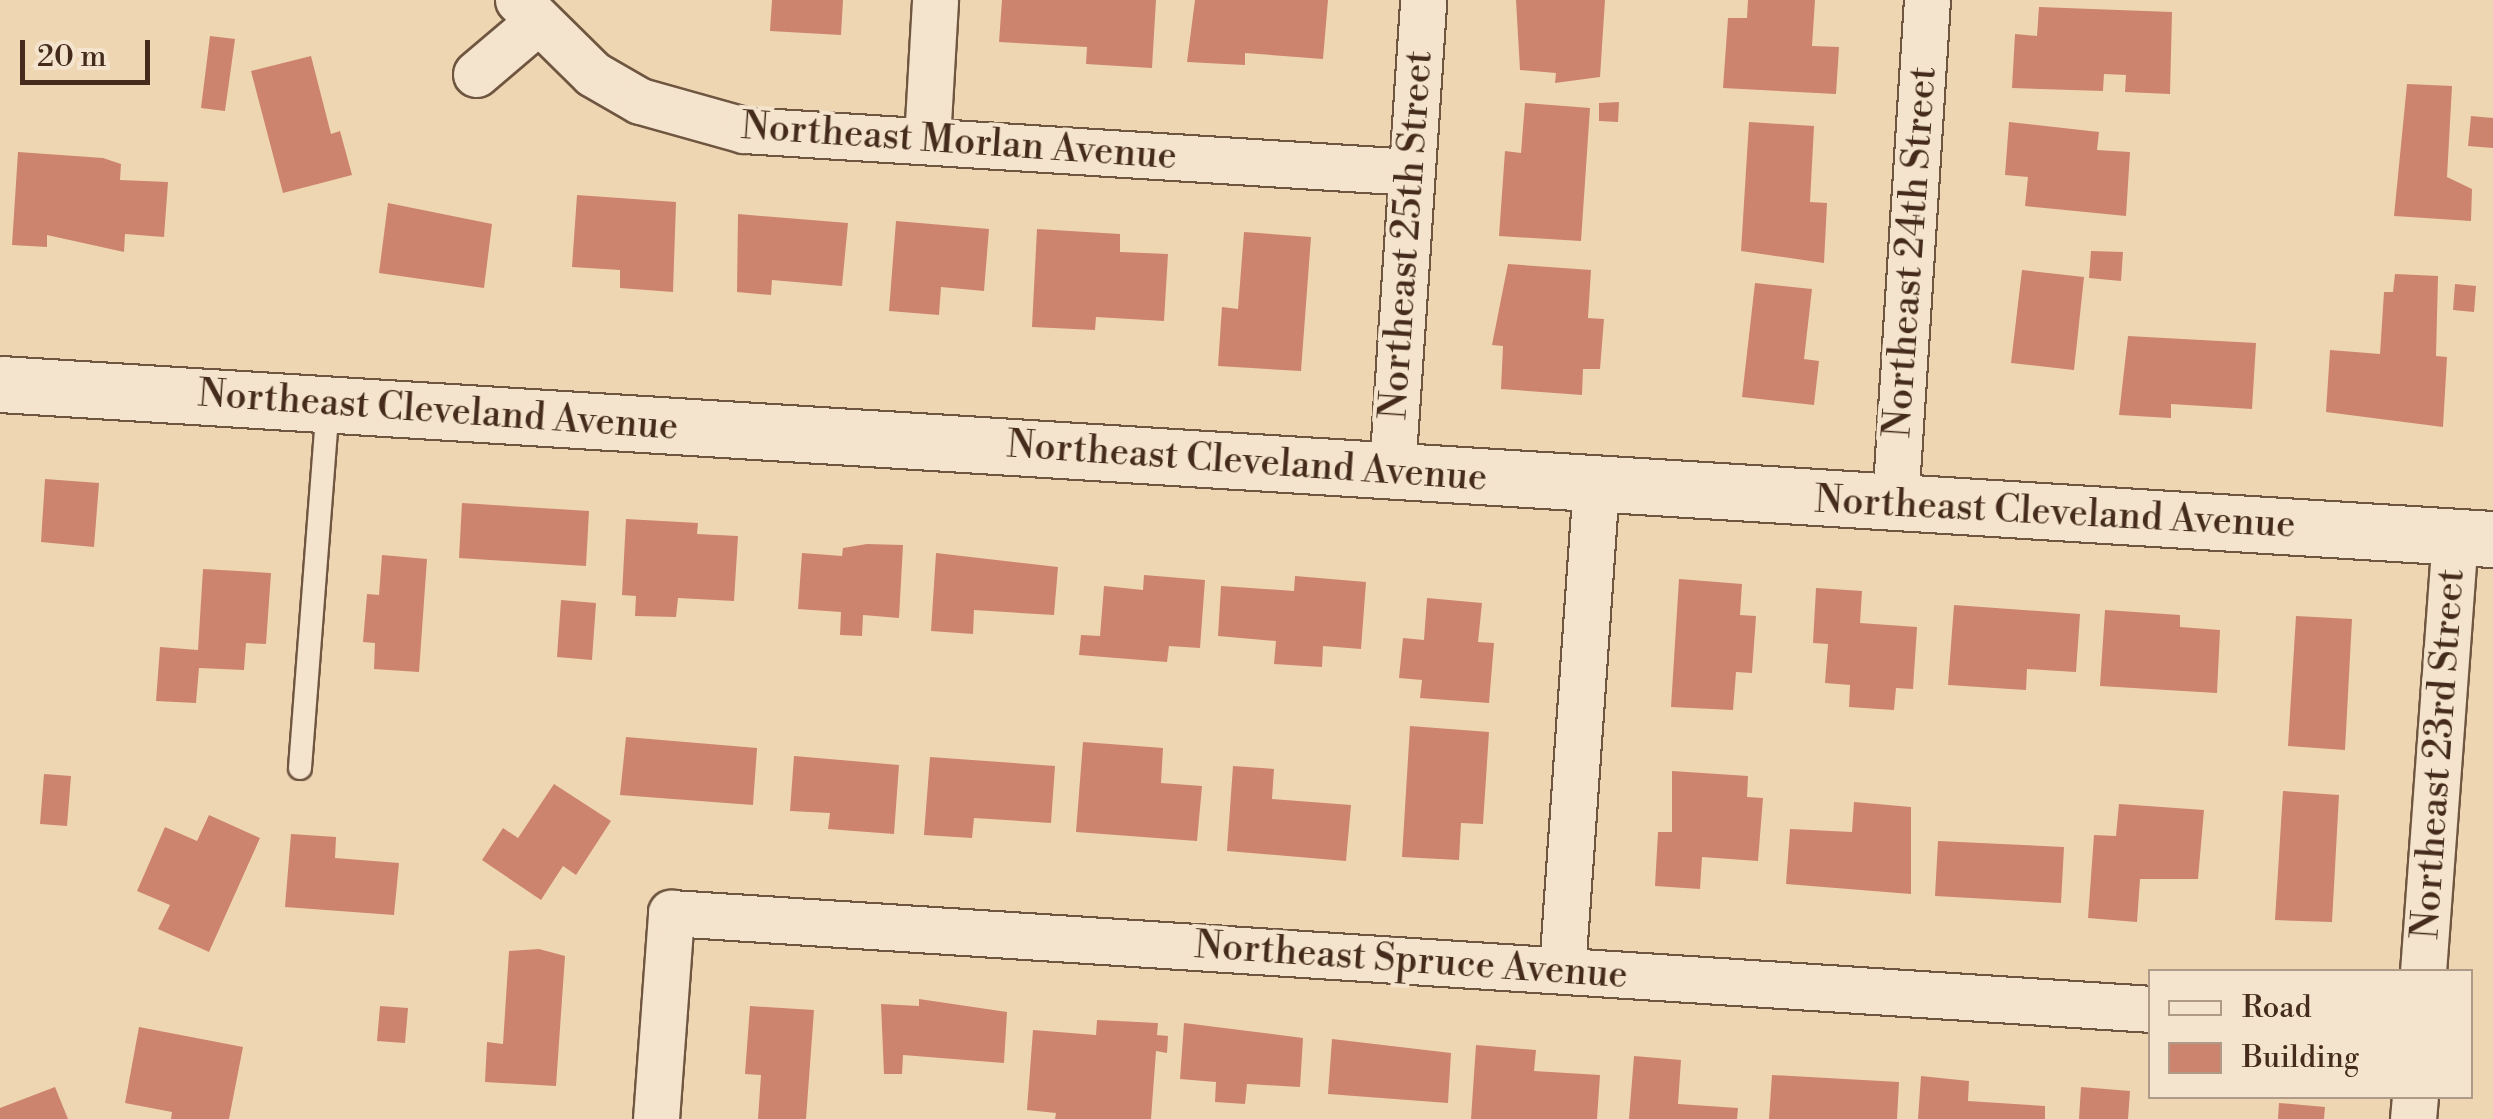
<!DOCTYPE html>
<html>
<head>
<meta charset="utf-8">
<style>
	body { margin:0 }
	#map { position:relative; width:2493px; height:1119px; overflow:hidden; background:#efd6b2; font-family:"Libre Bodoni",serif }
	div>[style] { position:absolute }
	.building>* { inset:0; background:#cc846e }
	.roads { filter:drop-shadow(2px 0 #6f5641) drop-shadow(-2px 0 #6f5641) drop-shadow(0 2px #6f5641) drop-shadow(0 -2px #6f5641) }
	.service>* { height:22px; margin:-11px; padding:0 11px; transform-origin:11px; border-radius:11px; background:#f5e4cd }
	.minor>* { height:45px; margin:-22.5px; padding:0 22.5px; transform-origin:22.5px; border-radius:22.5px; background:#f5e4cd }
	.tertiary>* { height:55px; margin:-27.5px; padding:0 27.5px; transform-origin:27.5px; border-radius:27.5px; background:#f5e4cd }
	span { translate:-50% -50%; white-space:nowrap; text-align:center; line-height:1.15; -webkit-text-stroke:8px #f5e4cd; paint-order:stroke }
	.street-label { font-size:38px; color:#442b1b }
	.legend { position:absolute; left:2148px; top:969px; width:325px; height:130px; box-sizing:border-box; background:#f5e4cd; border:2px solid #ae9a86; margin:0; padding:12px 18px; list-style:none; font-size:30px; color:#442b1b }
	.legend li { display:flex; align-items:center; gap:20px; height:50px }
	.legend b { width:50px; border:2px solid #ae9a86 }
	.scale { position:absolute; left:20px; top:40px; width:130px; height:45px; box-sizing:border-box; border:5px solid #442b1b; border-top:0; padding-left:12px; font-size:30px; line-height:35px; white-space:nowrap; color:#442b1b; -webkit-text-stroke:8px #f5e4cd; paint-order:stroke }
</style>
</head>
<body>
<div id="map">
	<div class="building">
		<i style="clip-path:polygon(772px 0,843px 0,841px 35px,770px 31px)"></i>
		<i style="clip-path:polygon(1002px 0,1156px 0,1152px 68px,1086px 64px,1087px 47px,999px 42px)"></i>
		<i style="clip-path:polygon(1195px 0,1328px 0,1323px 59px,1245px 53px,1245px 65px,1187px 62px)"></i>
		<i style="clip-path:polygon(1516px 0,1605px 0,1600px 77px,1555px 83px,1556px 73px,1520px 70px)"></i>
		<i style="clip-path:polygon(1748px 0,1815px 0,1812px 46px,1839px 47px,1836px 94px,1723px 88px,1728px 18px,1747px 18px)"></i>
		<i style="clip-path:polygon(2039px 7px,2172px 12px,2170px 94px,2125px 92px,2126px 75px,2104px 74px,2103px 91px,2012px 88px,2015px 34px,2037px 36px)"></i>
		<i style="clip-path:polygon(210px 36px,235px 39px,225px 111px,201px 108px)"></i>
		<i style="clip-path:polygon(311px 56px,331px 134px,340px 131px,352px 175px,283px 193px,251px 71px)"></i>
		<i style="clip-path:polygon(2407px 84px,2452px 86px,2447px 177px,2472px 189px,2471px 221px,2394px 216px)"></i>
		<i style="clip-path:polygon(1619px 102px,1618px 122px,1599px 121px,1599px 103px)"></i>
		<i style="clip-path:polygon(1525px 103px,1590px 108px,1581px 241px,1499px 236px,1505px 151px,1521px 153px)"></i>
		<i style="clip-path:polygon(2471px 116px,2493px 118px,2493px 148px,2468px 146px)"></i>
		<i style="clip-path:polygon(1749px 122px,1814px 126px,1810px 202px,1827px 203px,1824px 263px,1741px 251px)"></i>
		<i style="clip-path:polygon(2009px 122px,2099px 132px,2097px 150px,2130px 152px,2126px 216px,2025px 206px,2028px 177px,2005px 175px)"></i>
		<i style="clip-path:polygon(18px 152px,103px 158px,121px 164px,120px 180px,168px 182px,164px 237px,125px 234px,124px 252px,47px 235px,47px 247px,12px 245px)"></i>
		<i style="clip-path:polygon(577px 195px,676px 202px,673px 292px,620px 288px,620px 270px,572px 267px)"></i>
		<i style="clip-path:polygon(388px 203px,492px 224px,484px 288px,379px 273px)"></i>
		<i style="clip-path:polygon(738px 214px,848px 223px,842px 286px,772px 280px,771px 295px,737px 292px)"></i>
		<i style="clip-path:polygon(896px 221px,989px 229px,984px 291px,941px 287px,939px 315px,889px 311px)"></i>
		<i style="clip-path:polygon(1037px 229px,1120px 234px,1120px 252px,1168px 254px,1164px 321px,1096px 317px,1095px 330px,1032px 327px)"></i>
		<i style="clip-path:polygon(1244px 232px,1311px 237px,1301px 371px,1218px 366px,1222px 307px,1238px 309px)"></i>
		<i style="clip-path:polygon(2091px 251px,2123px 252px,2121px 281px,2089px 278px)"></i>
		<i style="clip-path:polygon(1508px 264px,1591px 270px,1588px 318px,1604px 319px,1600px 369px,1583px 369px,1582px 395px,1501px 389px,1503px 346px,1492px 345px)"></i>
		<i style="clip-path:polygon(2022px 270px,2084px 277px,2074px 370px,2011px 363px)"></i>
		<i style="clip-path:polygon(2395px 274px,2438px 276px,2436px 356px,2447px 357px,2443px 427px,2326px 412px,2330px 350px,2380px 354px,2384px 292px,2393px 292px)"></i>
		<i style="clip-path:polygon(1755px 283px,1812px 289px,1804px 359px,1819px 361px,1814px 405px,1742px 397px)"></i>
		<i style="clip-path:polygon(2455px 284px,2476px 286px,2474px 312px,2453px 310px)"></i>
		<i style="clip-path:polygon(2128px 336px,2256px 343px,2252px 409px,2171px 404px,2171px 418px,2119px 415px)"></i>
		<i style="clip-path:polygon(45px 479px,99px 483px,94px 547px,41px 542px)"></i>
		<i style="clip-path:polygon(462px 503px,589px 511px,586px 566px,459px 558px)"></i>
		<i style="clip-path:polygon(626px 519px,698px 523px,697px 534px,738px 536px,734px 601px,678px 598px,676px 617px,635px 616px,636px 596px,622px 595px)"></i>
		<i style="clip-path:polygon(867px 544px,903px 545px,899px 618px,863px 615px,862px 636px,840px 635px,841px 612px,798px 609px,802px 553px,842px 556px,843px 548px)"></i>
		<i style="clip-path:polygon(936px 553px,1058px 567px,1054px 615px,974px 610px,973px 634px,931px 631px)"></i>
		<i style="clip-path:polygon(382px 555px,427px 559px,419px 672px,374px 669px,375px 643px,363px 642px,367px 594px,379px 595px)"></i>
		<i style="clip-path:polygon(203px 569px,271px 573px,266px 644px,246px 643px,244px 670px,199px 668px,196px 703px,156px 701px,160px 647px,198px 650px)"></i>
		<i style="clip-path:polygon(1144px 575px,1205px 580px,1200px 648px,1169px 646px,1167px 662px,1079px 655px,1081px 635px,1100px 636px,1104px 586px,1143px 590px)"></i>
		<i style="clip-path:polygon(1295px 576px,1366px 582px,1361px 649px,1323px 646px,1322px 667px,1274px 664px,1276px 641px,1218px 636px,1221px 586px,1294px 591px)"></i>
		<i style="clip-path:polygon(1679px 579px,1742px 584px,1740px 615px,1756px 616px,1752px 673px,1736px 672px,1733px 710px,1671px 707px)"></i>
		<i style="clip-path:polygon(1816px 588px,1862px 591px,1860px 623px,1917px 627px,1913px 689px,1896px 688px,1894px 710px,1849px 707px,1850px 685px,1825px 683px,1828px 644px,1813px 643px)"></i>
		<i style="clip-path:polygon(1427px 598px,1482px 603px,1478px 642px,1494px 643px,1489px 703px,1420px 698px,1422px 680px,1399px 678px,1403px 638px,1424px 640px)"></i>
		<i style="clip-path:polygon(561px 600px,596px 603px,592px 660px,557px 657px)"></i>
		<i style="clip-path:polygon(1954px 605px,2080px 614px,2076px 672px,2027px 669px,2026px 690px,1948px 685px)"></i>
		<i style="clip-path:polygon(2105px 610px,2180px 615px,2180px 627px,2220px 630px,2217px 693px,2100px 686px)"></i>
		<i style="clip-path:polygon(2296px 616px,2352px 619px,2345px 750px,2288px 746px)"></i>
		<i style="clip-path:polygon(1410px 726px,1489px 732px,1483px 824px,1461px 823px,1459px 860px,1402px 857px)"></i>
		<i style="clip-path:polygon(626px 737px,757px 748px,753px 805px,620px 795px)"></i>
		<i style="clip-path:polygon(1083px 742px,1163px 748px,1161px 783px,1202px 786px,1197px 841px,1076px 832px)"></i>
		<i style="clip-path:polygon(794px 756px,899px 765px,894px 834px,828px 829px,830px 813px,790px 811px)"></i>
		<i style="clip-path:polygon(930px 757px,1055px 766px,1051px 823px,974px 818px,972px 838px,924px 835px)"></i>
		<i style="clip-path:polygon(1233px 766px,1274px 769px,1272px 799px,1351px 805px,1346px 861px,1227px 851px)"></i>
		<i style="clip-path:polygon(1672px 771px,1748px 776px,1747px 797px,1763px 798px,1758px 861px,1702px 857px,1700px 889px,1655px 886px,1658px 832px,1672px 832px)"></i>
		<i style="clip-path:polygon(44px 774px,71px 776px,67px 826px,40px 824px)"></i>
		<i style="clip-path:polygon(554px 784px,611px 821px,576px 875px,563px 866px,541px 900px,482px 860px,503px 828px,518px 838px)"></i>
		<i style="clip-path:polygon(2283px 791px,2339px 795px,2332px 922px,2275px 920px)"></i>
		<i style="clip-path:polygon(1854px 802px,1911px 807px,1911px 894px,1786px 884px,1790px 829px,1852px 832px)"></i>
		<i style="clip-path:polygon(2119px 804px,2204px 810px,2198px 879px,2140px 879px,2137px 922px,2088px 918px,2094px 835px,2116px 836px)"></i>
		<i style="clip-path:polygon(209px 815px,260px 838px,209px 952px,158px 929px,170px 905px,137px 891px,165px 827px,197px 841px)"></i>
		<i style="clip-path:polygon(291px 834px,336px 837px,335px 858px,399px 863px,394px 915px,285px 907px)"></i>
		<i style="clip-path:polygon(1938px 841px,2064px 847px,2061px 903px,1935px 896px)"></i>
		<i style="clip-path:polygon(539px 949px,565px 956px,556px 1086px,485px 1082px,487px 1042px,503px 1044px,509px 951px)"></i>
		<i style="clip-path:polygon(919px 999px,1007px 1012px,1004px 1063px,903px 1055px,902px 1074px,884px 1074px,881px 1004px,919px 1006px)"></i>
		<i style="clip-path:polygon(380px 1006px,408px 1008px,405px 1043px,377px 1041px)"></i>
		<i style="clip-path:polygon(750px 1006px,814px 1010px,806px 1119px,758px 1119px,761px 1075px,745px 1074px)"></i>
		<i style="clip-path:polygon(1097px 1020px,1158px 1023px,1157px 1035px,1168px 1036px,1167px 1053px,1156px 1051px,1151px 1119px,1055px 1119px,1056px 1113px,1027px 1110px,1033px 1030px,1096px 1035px)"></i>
		<i style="clip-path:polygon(1184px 1023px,1303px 1038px,1300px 1087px,1247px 1084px,1245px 1104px,1215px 1102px,1216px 1082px,1180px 1079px)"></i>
		<i style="clip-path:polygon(139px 1027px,243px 1047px,229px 1119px,171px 1119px,172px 1112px,125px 1103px)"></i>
		<i style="clip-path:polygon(1332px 1039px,1451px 1053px,1448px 1103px,1328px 1094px)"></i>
		<i style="clip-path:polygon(1476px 1045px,1536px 1050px,1534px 1071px,1600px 1075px,1597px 1119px,1471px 1119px)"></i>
		<i style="clip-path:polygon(1634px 1056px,1681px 1060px,1678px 1104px,1738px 1108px,1737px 1119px,1629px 1119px)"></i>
		<i style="clip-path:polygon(1772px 1075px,1899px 1082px,1897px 1119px,1769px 1119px)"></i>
		<i style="clip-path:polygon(1921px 1076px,1969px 1081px,1968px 1101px,2045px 1106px,2045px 1119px,1918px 1119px)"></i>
		<i style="clip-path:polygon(55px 1087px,68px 1119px,0 1119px,0 1108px)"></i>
		<i style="clip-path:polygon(2081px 1087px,2130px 1091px,2128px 1119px,2079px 1119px)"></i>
		<i style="clip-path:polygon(2279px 1103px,2325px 1107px,2324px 1119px,2278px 1119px)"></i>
	</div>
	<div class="roads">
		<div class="service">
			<i style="left:300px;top:768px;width:365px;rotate:-85.6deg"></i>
		</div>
		<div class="minor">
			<i style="left:518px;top:0;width:105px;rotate:44.6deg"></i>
			<i style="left:593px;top:74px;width:54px;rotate:29.9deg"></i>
			<i style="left:640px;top:101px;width:108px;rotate:15.6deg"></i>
			<i style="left:744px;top:130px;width:669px;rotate:3.6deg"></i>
			<i style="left:476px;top:74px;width:79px;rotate:-40.4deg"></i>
			<i style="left:927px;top:140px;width:140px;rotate:-86.7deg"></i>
			<i style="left:1392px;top:471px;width:472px;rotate:-86.2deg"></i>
			<i style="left:1895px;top:504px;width:505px;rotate:-86.37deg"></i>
			<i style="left:1562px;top:970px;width:487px;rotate:-86deg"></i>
			<i style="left:2423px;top:972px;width:436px;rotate:-85.8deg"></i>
			<i style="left:656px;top:1119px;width:207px;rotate:-85.8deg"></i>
			<i style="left:671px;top:913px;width:1482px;rotate:3.71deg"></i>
			<i style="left:2413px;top:1119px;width:23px;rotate:-85deg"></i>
		</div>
		<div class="tertiary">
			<i style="left:0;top:384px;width:2498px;rotate:3.56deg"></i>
		</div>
	</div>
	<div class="street-label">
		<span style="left:959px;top:142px;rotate:4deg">Northeast Morlan Avenue</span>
		<span style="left:1407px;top:235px;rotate:-86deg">Northeast 25th Street</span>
		<span style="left:1911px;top:252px;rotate:-86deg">Northeast 24th Street</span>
		<span style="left:438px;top:411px;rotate:4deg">Northeast Cleveland Avenue</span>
		<span style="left:1247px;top:462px;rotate:4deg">Northeast Cleveland Avenue</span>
		<span style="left:2055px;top:513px;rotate:3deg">Northeast Cleveland Avenue</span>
		<span style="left:2439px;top:754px;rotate:-86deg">Northeast 23rd Street</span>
		<span style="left:1411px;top:961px;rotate:4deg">Northeast Spruce Avenue</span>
	</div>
	<ul class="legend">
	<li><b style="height:12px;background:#f5e4cd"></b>Road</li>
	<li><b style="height:28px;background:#cc846e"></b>Building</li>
	</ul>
	<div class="scale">20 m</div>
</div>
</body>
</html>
